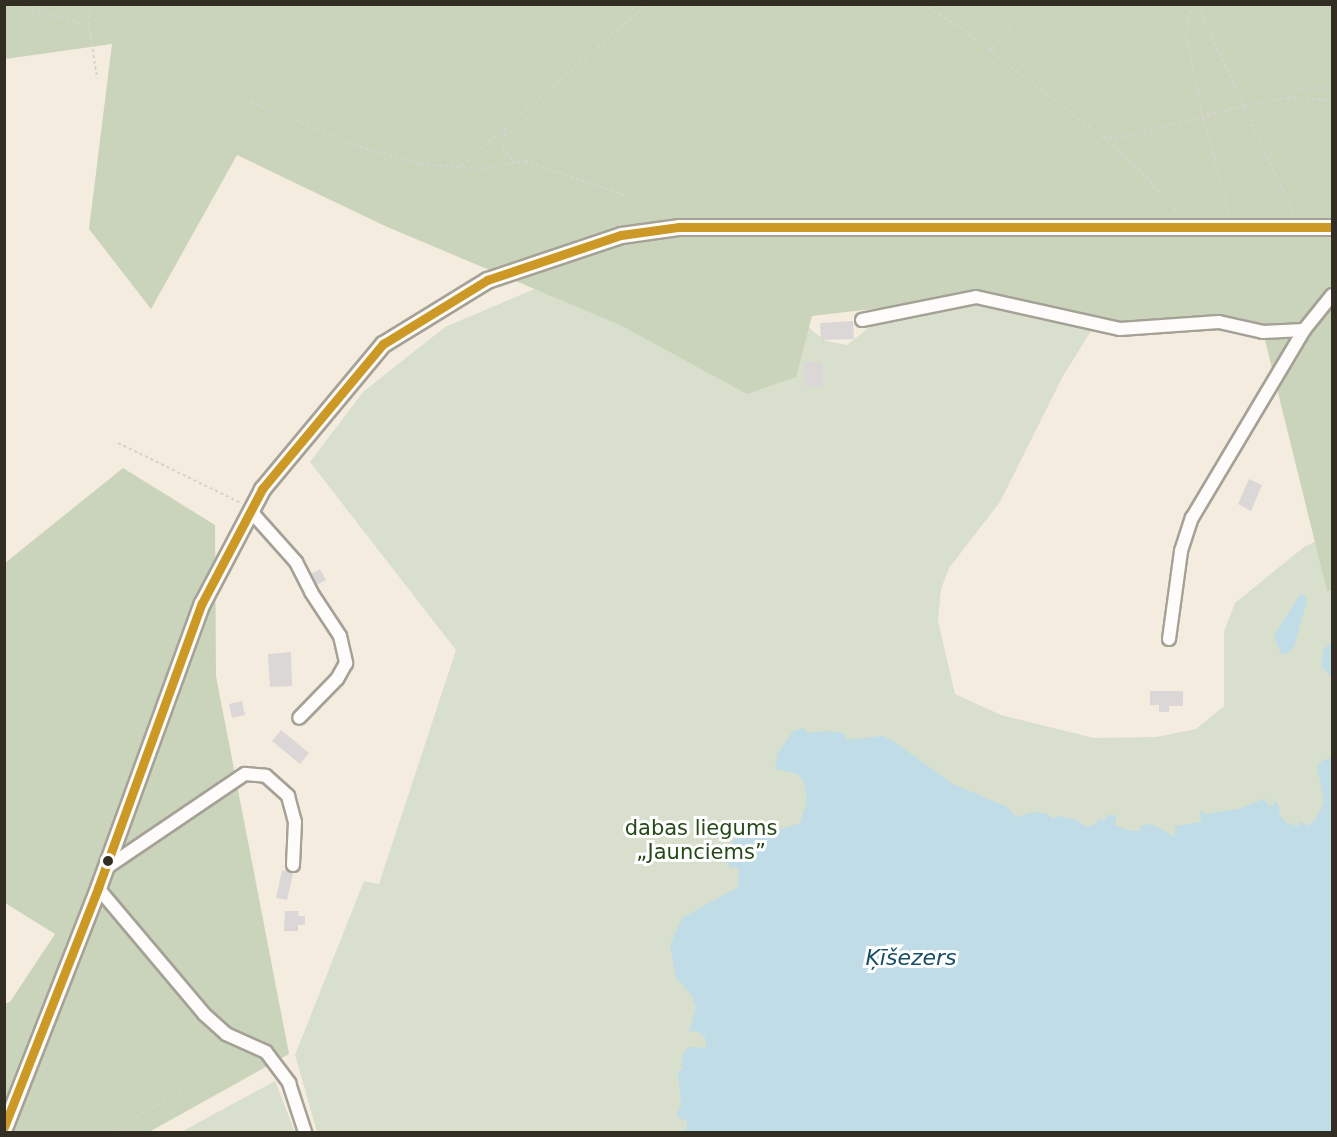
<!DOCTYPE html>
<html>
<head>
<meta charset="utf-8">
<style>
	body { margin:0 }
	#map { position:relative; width:1337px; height:1137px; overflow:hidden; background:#f4eddf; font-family:"DejaVu Sans",sans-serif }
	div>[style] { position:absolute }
	.green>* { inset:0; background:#d8dfcc }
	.forest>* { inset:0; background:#c9d4bb }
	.water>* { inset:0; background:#bfdce7 }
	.building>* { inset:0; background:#dbd7d6 }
	.path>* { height:2px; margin-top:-1px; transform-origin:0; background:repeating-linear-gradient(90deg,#d5d3cf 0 3px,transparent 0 6px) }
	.roads { filter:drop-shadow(2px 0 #a6a196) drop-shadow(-2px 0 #a6a196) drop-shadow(0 2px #a6a196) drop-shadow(0 -2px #a6a196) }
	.minor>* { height:12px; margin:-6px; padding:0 6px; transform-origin:6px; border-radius:6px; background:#fdfcfa }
	.major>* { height:15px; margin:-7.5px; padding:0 7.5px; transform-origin:7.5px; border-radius:7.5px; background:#fdfcfa }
	.bus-1>* { height:9px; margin:-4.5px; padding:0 4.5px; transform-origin:4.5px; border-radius:4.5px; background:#cd9926 }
	.dots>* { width:16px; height:16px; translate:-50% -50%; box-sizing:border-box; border:3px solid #fefefe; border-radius:50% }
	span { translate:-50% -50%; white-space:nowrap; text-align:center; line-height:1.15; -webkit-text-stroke:6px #fefefe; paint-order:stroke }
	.park-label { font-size:21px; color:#264919 }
	.water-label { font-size:22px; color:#174f66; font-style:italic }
	.frame { position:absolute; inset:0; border:6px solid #322e24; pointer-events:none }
</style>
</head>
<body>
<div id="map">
	<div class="green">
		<i style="clip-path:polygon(591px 265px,762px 283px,814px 332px,826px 341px,847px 345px,890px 311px,947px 297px,1096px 323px,1063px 376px,1000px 502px,949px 568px,941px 589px,938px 621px,955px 694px,1001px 715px,1094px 738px,1156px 737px,1196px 729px,1224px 706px,1224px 632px,1235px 603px,1304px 547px,1332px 533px,1332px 1132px,317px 1132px,295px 1055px,364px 881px,379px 884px,456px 650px,310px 462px,363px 392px,445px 327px)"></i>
		<i style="clip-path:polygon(275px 1081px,295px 1132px,181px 1132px)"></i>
	</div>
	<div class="forest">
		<i style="clip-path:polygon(4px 5px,1332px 5px,1332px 590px,1327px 591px,1263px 332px,1219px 322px,1120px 329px,976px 297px,812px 316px,796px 377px,747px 394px,620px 325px,385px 226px,237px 155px,151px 309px,89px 229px,112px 44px,5px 59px)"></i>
		<i style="clip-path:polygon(123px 468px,215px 525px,216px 676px,289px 1054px,149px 1132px,5px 1132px,4px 1004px,10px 1002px,55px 934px,5px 903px,5px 563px)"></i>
	</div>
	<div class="water">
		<i style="clip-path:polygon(1303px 594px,1307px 600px,1294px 647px,1290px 652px,1281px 654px,1274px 636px,1300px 595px)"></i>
		<i style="clip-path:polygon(1332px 641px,1332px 673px,1330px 676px,1321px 665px,1324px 649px)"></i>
		<i style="clip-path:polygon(804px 728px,808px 733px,828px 731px,843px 733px,846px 735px,846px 740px,883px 736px,893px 741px,953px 784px,1007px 807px,1016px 817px,1033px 812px,1043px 813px,1049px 815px,1052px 819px,1059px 816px,1076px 820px,1087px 827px,1097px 823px,1098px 819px,1104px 820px,1108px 815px,1116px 815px,1115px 825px,1127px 830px,1139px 831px,1140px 826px,1152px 824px,1175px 837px,1175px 826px,1201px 822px,1200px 809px,1204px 814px,1239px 809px,1266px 798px,1265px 802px,1270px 806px,1274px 805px,1274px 801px,1278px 803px,1280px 815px,1286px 822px,1298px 827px,1300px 821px,1308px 826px,1315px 820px,1324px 802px,1317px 766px,1323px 760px,1332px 758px,1332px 1132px,676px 1132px,687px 1129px,687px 1121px,679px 1118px,677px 1114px,681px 1104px,678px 1072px,683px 1068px,681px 1064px,684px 1052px,688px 1047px,705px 1048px,706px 1043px,705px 1037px,696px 1031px,689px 1032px,696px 1008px,691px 994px,676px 978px,670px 945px,682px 918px,738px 887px,739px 870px,734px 866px,731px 869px,722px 855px,744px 828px,770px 827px,779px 830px,800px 823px,807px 801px,805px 784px,798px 774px,775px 769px,778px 753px,793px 731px)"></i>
	</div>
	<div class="building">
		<i style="clip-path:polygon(853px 321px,854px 339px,821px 340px,820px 323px)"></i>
		<i style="clip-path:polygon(804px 362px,822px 362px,823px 386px,805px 387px)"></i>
		<i style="clip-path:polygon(1249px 479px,1262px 485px,1251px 511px,1238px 504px)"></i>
		<i style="clip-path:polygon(320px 569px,326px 580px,317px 585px,311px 574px)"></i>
		<i style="clip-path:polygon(291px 652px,292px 686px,270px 687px,268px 654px)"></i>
		<i style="clip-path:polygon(1150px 691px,1183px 691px,1183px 706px,1169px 706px,1169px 712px,1159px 712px,1159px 705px,1150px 705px)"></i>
		<i style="clip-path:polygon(242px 701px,245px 715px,232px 718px,229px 704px)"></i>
		<i style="clip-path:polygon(281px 730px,309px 753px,300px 764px,272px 741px)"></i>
		<i style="clip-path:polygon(282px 870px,293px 873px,287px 900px,276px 898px)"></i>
		<i style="clip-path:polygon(285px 911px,299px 911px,298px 916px,305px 916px,305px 925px,298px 925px,298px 931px,284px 931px)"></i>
	</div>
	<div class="path">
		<i style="left:24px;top:4px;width:10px;rotate:37deg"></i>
		<i style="left:32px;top:10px;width:59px;rotate:14.7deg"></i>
		<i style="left:90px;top:4px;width:21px;rotate:93deg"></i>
		<i style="left:89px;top:25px;width:54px;rotate:81.4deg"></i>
		<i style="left:924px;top:4px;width:42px;rotate:33.3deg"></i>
		<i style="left:959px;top:27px;width:181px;rotate:37.4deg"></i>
		<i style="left:1103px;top:137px;width:59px;rotate:42.9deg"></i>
		<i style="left:1146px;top:177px;width:48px;rotate:48.4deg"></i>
		<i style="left:1192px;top:4px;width:31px;rotate:101deg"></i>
		<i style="left:1186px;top:34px;width:85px;rotate:78.4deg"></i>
		<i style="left:1203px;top:117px;width:101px;rotate:75.1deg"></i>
		<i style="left:1197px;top:4px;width:232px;rotate:65.3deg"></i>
		<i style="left:990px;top:51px;width:36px;rotate:-52deg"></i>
		<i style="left:1288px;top:98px;width:16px;rotate:-40deg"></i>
		<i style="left:1300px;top:88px;width:32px"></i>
		<i style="left:251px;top:102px;width:118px;rotate:22.4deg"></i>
		<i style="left:360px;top:147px;width:63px;rotate:15.6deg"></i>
		<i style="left:421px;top:164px;width:61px;rotate:4.7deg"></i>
		<i style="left:482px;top:169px;width:44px;rotate:-10.5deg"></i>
		<i style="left:525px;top:161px;width:138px;rotate:19.1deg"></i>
		<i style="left:655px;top:206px;width:13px;rotate:42deg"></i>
		<i style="left:506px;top:127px;width:20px;rotate:99deg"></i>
		<i style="left:503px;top:147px;width:19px;rotate:54deg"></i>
		<i style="left:1103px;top:137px;width:17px;rotate:3deg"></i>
		<i style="left:1120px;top:138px;width:128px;rotate:-14.5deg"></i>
		<i style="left:1244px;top:106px;width:45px;rotate:-10.3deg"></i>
		<i style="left:1288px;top:98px;width:44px;rotate:2.6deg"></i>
		<i style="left:457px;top:169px;width:252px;rotate:-40.8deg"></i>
		<i style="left:118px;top:443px;width:135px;rotate:26deg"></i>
		<i style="left:111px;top:1132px;width:82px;rotate:-30deg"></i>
	</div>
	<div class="roads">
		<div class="minor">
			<i style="left:862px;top:320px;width:116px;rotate:-11.4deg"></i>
			<i style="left:976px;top:297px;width:148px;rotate:12.5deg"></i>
			<i style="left:1120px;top:329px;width:99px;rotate:-4deg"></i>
			<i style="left:1219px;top:322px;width:45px;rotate:12.8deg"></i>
			<i style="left:1263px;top:332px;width:41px;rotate:-2.8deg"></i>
			<i style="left:252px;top:509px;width:8px;rotate:67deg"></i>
			<i style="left:255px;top:516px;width:62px;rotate:48.3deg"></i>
			<i style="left:296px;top:562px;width:34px;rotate:63deg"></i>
			<i style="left:311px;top:592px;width:53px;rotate:56.6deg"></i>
			<i style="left:340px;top:636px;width:28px;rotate:77deg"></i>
			<i style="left:346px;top:663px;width:18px;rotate:119deg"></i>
			<i style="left:337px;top:679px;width:54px;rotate:134.3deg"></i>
			<i style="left:1169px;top:639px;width:89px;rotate:-82.2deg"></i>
			<i style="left:1181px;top:551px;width:35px;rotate:-72deg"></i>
			<i style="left:1192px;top:518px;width:219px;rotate:-59.2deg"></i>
			<i style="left:1304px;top:330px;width:45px;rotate:-51.3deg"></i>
			<i style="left:106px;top:868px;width:168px;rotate:-34.1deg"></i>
			<i style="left:245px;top:774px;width:21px;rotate:5deg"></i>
			<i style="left:266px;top:776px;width:30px;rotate:42deg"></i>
			<i style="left:288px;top:796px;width:27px;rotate:75deg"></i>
			<i style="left:295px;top:822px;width:43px;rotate:92.7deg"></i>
			<i style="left:98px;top:888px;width:165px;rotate:49.9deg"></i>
			<i style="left:204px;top:1014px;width:30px;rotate:42deg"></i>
			<i style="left:226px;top:1034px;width:44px;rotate:24.2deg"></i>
			<i style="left:266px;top:1052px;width:39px;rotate:53deg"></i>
			<i style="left:289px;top:1083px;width:52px;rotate:71.9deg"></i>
		</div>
		<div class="major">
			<i style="left:4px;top:1128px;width:258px;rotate:-68.6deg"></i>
			<i style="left:98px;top:888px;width:303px;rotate:-70deg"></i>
			<i style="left:202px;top:603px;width:129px;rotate:-62.2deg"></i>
			<i style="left:262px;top:489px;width:189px;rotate:-50.2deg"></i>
			<i style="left:383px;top:344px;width:122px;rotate:-31.6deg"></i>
			<i style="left:487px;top:280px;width:141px;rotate:-18.6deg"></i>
			<i style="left:621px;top:235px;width:59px;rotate:-7.9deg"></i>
			<i style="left:679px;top:227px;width:653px"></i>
		</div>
	</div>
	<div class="bus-1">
		<i style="left:4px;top:1127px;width:257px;rotate:-68.5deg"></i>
		<i style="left:98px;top:888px;width:303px;rotate:-70deg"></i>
		<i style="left:202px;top:603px;width:129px;rotate:-62.2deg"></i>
		<i style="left:262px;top:489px;width:189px;rotate:-50.2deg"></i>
		<i style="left:383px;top:344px;width:122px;rotate:-31.6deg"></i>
		<i style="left:487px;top:280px;width:141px;rotate:-18.6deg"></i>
		<i style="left:621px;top:235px;width:59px;rotate:-7.9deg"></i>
		<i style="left:679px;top:227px;width:653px"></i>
	</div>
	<div class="dots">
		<i style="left:108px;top:861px;background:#322e24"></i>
	</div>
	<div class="park-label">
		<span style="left:701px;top:840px">dabas liegums<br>„Jaunciems”</span>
	</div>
	<div class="water-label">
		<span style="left:911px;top:958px">Ķīšezers</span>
	</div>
	<div class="frame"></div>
</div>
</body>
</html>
